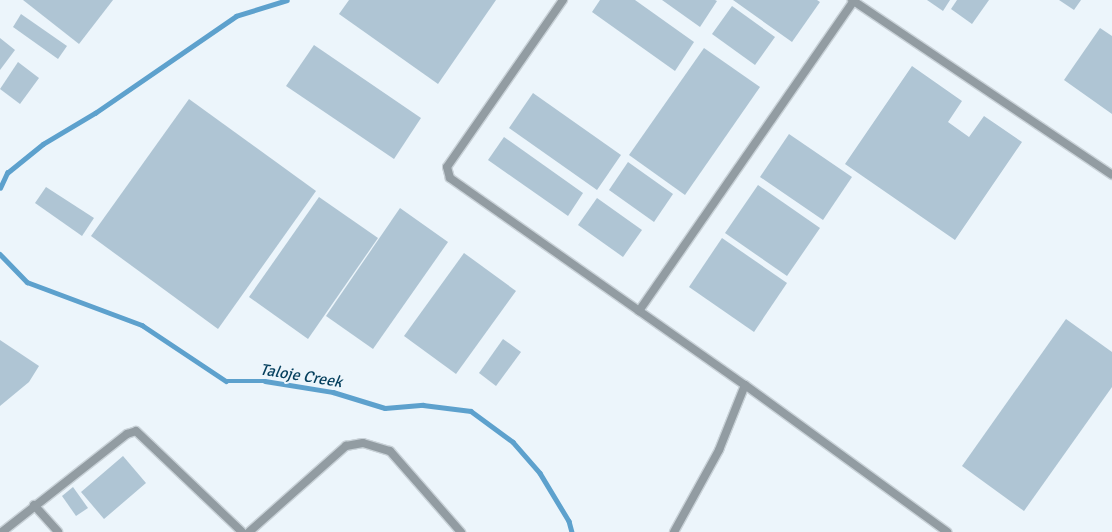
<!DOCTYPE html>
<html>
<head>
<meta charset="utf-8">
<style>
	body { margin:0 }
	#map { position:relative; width:1112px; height:532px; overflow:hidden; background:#ecf5fb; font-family:Signika,sans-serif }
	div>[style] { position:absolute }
	.stream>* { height:4.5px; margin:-2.25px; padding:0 2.25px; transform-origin:2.25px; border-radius:2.25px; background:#5da1cd }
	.building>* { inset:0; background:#afc5d4 }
	.roads { filter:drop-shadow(1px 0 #c9d2d8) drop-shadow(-1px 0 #c9d2d8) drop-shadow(0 1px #c9d2d8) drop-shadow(0 -1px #c9d2d8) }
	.lane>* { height:8px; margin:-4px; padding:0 4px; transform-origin:4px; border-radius:4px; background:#929ca2 }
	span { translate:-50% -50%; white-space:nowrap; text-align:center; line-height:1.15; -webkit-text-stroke:4px #ecf5fb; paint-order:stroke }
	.water-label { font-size:16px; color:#053f5d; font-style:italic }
</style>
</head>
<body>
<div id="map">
	<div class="stream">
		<i style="left:0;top:188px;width:17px;rotate:-65deg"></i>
		<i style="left:7px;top:173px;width:46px;rotate:-38.9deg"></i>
		<i style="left:43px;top:144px;width:61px;rotate:-30.8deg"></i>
		<i style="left:95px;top:113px;width:171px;rotate:-34.5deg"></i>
		<i style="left:236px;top:16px;width:53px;rotate:-17.4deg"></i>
		<i style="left:0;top:254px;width:39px;rotate:46deg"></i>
		<i style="left:27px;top:282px;width:123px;rotate:20.5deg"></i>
		<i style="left:142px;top:325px;width:101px;rotate:33.7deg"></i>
		<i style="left:226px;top:381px;width:39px"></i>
		<i style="left:265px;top:381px;width:69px;rotate:9.2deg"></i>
		<i style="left:333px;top:392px;width:54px;rotate:17.1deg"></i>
		<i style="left:385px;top:408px;width:38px;rotate:-5deg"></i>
		<i style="left:423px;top:405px;width:48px;rotate:7.1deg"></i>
		<i style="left:471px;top:411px;width:52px;rotate:36.4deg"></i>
		<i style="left:513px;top:442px;width:41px;rotate:48.9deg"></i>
		<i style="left:540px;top:473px;width:56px;rotate:58.9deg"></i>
		<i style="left:569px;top:521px;width:11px;rotate:75deg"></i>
	</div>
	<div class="building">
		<i style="clip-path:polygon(23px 0,113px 0,79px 44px)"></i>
		<i style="clip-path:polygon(349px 0,496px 0,438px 84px,339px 14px)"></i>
		<i style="clip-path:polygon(600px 0,635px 0,694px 42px,675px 71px,592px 12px)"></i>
		<i style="clip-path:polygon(662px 0,715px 0,717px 1px,700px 27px)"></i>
		<i style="clip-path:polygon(733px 0,817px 0,820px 2px,792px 42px)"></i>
		<i style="clip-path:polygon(927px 0,950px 0,943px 11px)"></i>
		<i style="clip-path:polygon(957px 0,989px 0,972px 24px,951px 9px)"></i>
		<i style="clip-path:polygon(1059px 0,1081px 0,1074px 10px)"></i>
		<i style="clip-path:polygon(732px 6px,775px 37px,755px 65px,712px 34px)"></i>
		<i style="clip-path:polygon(21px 14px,67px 46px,58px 59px,13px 27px)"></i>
		<i style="clip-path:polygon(1100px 28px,1112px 36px,1112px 114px,1064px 80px)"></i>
		<i style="clip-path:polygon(0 38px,15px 50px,0 70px)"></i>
		<i style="clip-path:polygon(314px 45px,421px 118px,394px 159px,286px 86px)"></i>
		<i style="clip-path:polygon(704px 48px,760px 87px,685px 195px,629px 155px)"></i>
		<i style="clip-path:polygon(18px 62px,39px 78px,20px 104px,0 89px)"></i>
		<i style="clip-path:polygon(912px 66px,962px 101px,948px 122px,969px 137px,984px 116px,1022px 142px,955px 240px,845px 164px)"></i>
		<i style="clip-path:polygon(533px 93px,621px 155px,597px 190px,509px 128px)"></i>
		<i style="clip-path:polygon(189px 99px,316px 191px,218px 329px,91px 236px)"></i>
		<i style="clip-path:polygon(789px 134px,852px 177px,823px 220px,760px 177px)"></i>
		<i style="clip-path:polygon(504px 137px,583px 193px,568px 216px,488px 160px)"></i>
		<i style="clip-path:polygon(628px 162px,673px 194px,654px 222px,609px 190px)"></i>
		<i style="clip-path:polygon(758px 185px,820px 228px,787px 276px,725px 233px)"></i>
		<i style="clip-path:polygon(46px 187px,94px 218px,82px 236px,35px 203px)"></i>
		<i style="clip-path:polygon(319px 197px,378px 238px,308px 339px,249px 297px)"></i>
		<i style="clip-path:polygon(597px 198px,642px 230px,623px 257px,578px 225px)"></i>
		<i style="clip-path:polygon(400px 208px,448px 242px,373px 349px,326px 316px)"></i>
		<i style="clip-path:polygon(722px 238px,787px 283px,754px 332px,689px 287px)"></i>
		<i style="clip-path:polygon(464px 253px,516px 291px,456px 374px,404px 336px)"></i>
		<i style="clip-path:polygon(1066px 319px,1112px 352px,1112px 387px,1024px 511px,962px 466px)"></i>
		<i style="clip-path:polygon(503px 339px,521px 352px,496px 386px,479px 373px)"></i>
		<i style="clip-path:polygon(0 340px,39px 366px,29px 382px,0 406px)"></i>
		<i style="clip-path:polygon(123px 456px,146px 483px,104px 519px,81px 492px)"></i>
		<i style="clip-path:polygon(73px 487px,88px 508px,76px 516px,62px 496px)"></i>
	</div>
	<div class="roads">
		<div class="lane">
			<i style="left:563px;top:0;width:203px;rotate:124.8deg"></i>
			<i style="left:447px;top:167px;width:11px;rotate:75deg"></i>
			<i style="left:450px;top:178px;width:360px;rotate:35.1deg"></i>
			<i style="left:745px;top:385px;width:250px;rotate:36deg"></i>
			<i style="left:852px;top:0;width:313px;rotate:33.9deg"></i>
			<i style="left:639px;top:311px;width:378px;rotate:-55.3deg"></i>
			<i style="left:34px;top:505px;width:36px;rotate:48deg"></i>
			<i style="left:2px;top:532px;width:159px;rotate:-38.1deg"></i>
			<i style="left:127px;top:434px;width:9px;rotate:-18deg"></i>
			<i style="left:136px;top:431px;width:146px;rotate:43.6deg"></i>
			<i style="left:249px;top:532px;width:130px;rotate:-41.6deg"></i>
			<i style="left:346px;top:446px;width:17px;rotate:-10deg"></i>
			<i style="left:363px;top:443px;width:28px;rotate:17deg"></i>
			<i style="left:390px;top:451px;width:108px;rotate:48.8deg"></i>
			<i style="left:674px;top:532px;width:94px;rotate:-61.2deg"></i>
			<i style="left:719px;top:450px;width:70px;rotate:-68.2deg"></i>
		</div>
	</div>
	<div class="water-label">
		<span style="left:301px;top:376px;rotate:9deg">Taloje Creek</span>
	</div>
</div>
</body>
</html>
